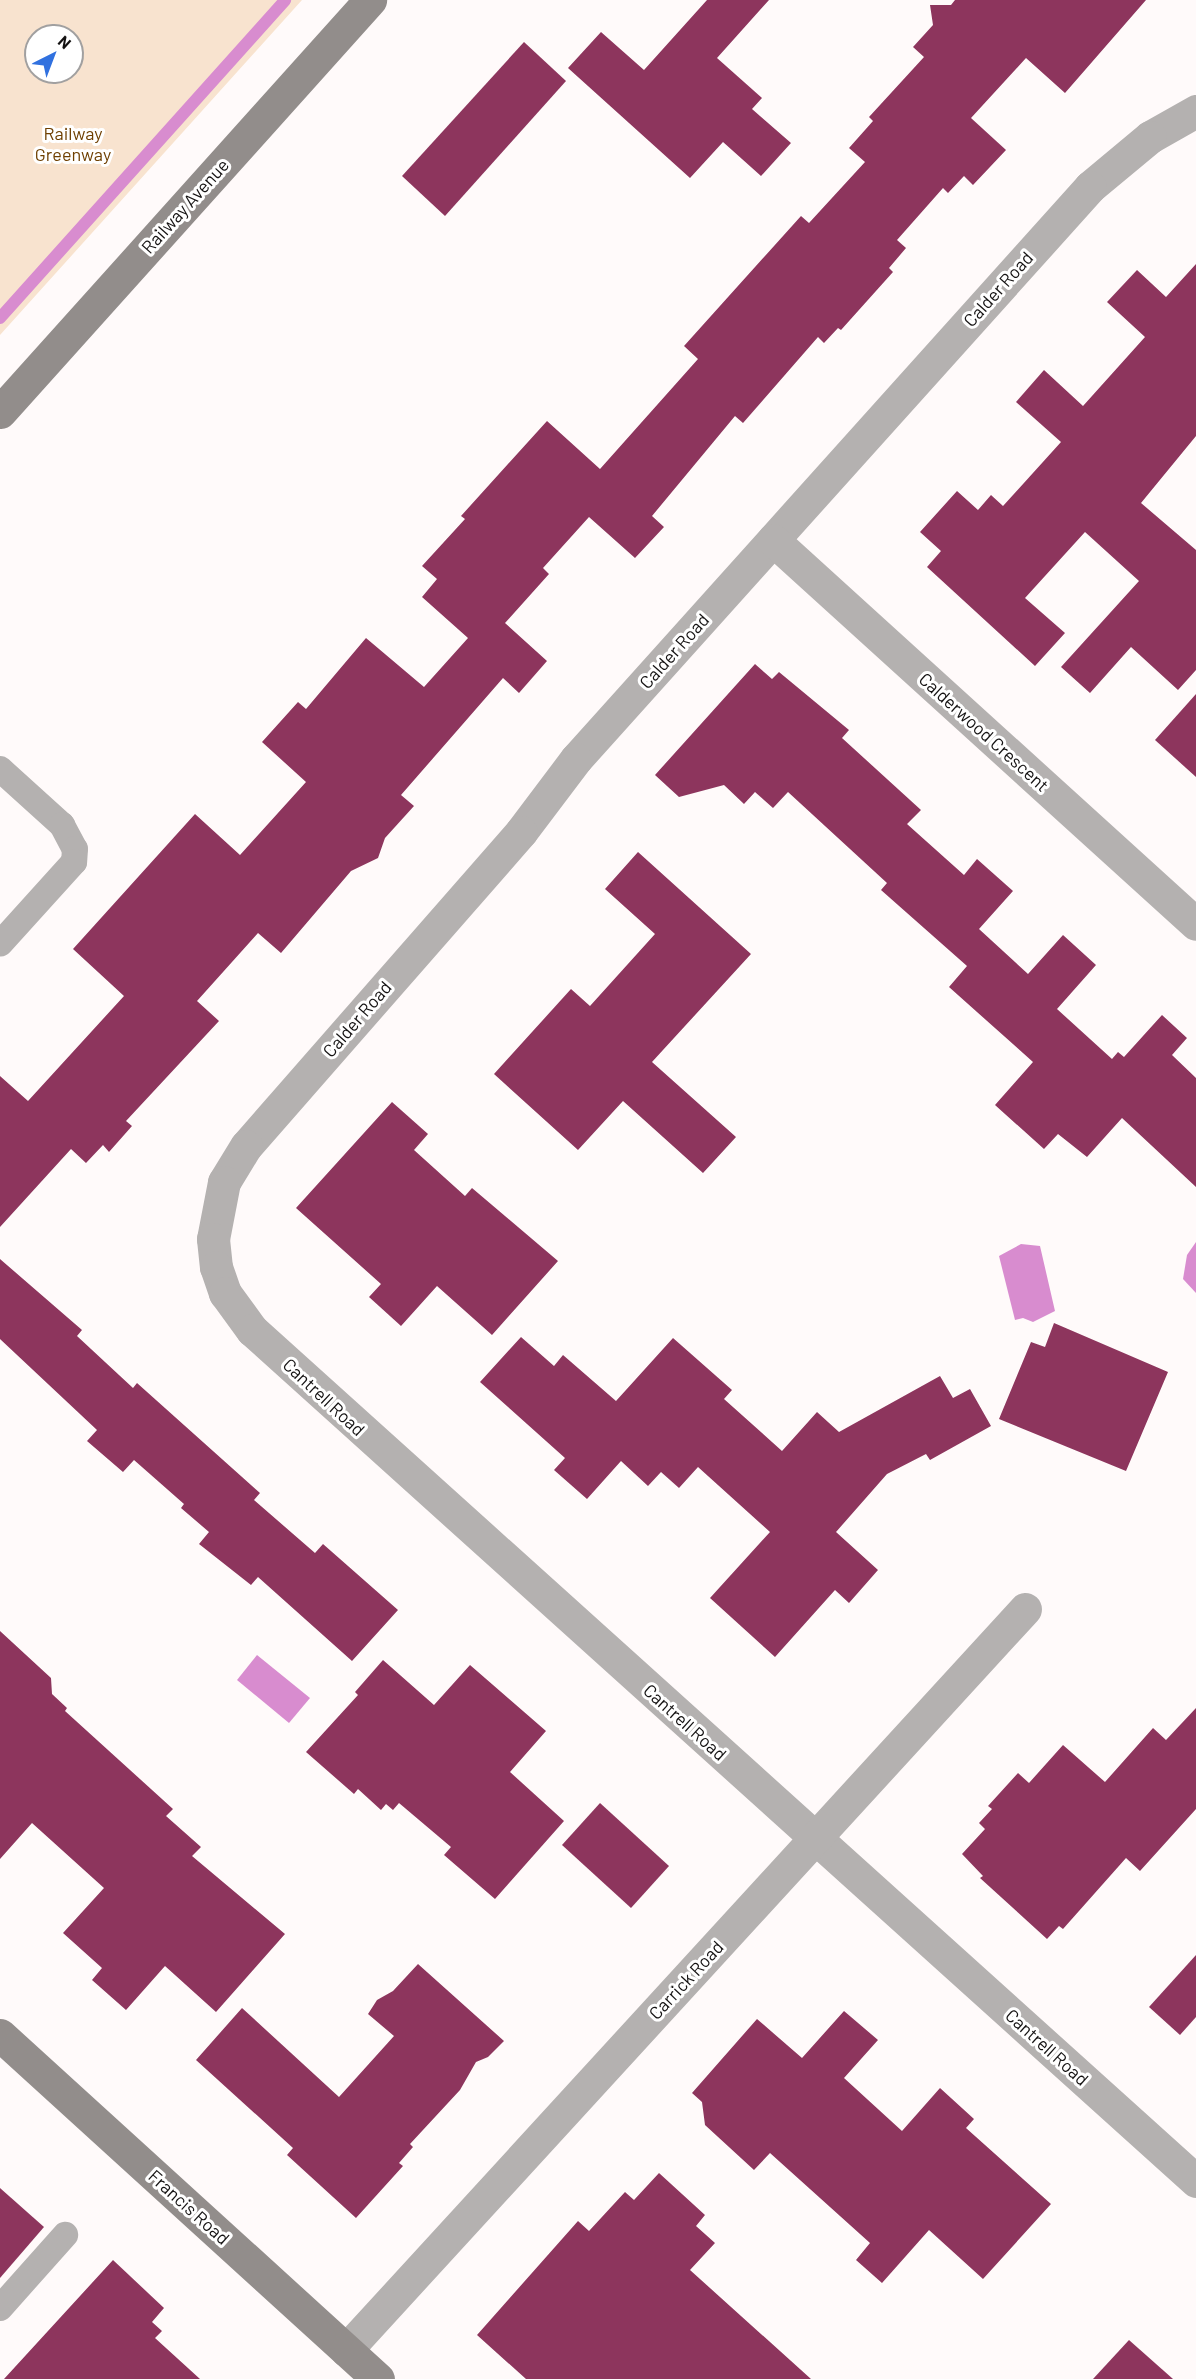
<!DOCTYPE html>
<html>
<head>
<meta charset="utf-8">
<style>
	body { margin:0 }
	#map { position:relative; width:1196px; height:2379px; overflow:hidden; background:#fffafa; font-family:Barlow,sans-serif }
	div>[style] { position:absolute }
	.green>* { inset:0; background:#f8e3cf }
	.water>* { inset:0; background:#d88ccf }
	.stream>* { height:12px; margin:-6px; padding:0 6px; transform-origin:6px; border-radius:6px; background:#d88ccf }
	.building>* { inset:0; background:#8d355d }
	.lane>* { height:26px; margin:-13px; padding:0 13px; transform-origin:13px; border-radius:13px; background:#b4b1b0 }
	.street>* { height:33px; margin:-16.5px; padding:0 16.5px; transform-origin:16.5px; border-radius:16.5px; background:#b4b1b0 }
	.secondary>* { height:33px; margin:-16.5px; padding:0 16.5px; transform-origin:16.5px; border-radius:16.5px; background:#928d8b }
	span { translate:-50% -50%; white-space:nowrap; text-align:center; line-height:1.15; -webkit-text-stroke:6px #fff; paint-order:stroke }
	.park-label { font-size:18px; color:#6e3f00 }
	.street-label { font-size:18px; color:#141212 }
	.north { position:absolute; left:24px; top:24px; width:60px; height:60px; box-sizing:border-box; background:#fff; border:2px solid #a1a0a0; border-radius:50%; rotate:42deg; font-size:16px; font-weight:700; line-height:24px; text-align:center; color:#141212 }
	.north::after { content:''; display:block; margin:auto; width:21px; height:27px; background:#3171df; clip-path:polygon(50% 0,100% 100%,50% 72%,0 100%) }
</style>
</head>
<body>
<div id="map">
	<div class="green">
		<i style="clip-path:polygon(evenodd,0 0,302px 0,0 335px,0 0,36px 36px,72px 36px,72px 72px,36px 72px,36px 36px)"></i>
	</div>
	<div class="water">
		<i style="clip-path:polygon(1196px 1242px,1196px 1293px,1183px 1279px,1187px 1255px)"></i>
		<i style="clip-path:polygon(1021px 1244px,1040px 1246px,1055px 1311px,1033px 1322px,1023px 1318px,1015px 1320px,999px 1256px)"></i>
		<i style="clip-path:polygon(257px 1655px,310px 1698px,289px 1723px,237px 1680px)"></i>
	</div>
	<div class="stream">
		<i style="left:0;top:318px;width:427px;rotate:-48.1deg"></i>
	</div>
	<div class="building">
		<i style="clip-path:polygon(707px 0,769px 0,717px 58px,762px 98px,752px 109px,791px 143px,761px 176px,723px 142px,690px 178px,568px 68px,601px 32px,644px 70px)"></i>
		<i style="clip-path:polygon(955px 0,1146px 0,1065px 93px,1026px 58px,971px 118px,1006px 150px,973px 185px,964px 176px,948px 193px,943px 188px,897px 240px,906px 248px,889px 268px,893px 272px,841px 330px,838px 328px,824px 343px,818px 337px,743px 423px,735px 416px,652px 516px,664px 527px,635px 558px,589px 517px,543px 568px,549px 574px,505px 623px,547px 661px,519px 693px,503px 678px,401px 795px,414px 806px,385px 838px,378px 858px,351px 871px,281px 953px,258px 933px,197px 1001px,219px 1021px,126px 1121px,132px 1126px,109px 1152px,103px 1145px,86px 1163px,71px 1149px,0 1227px,0 1076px,28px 1101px,124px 996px,73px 949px,195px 814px,240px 855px,306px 782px,262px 742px,298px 702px,306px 709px,366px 638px,424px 687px,468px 638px,422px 597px,437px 579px,422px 566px,465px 519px,461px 516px,547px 421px,600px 469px,698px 359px,684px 346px,801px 216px,809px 223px,865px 162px,849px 148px,873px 121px,869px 117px,924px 57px,913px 47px,933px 25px,930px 5px,951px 5px)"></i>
		<i style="clip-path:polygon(524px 42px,566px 81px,445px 216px,402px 176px)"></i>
		<i style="clip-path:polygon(1196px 264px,1196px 436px,1141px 503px,1196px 550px,1196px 670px,1178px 690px,1131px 647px,1090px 693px,1061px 667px,1139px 581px,1085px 532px,1025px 598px,1065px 633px,1035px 666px,927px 567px,941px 551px,920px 532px,957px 491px,978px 510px,991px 495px,1003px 506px,1061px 442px,1016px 402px,1044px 370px,1083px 406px,1145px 337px,1107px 302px,1137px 270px,1166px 297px)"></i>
		<i style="clip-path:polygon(755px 664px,772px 679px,779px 672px,849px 730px,842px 738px,921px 810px,907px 824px,964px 875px,977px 859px,1013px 891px,979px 929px,1028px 974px,1063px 935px,1096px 965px,1057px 1009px,1112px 1059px,1118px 1052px,1124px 1057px,1162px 1015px,1187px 1038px,1172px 1055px,1196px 1078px,1196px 1187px,1122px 1118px,1087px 1157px,1058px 1134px,1044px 1149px,995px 1105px,1033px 1062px,949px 987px,967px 966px,881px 890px,887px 883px,788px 792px,773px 808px,755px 792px,744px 804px,724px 785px,679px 797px,655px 775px)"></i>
		<i style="clip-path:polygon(1196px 694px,1196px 777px,1155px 740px)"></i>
		<i style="clip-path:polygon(638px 852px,751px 954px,652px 1062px,736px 1137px,703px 1173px,623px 1101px,578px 1150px,494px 1074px,571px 989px,590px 1006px,655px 934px,605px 889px)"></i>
		<i style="clip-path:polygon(392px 1102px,428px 1134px,414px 1150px,465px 1196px,472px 1188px,558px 1261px,492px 1335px,437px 1286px,401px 1326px,369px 1297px,381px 1284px,296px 1208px)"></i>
		<i style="clip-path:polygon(0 1259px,82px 1330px,77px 1336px,133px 1388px,137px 1383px,260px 1493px,254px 1500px,315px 1553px,323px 1544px,398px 1610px,352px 1661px,258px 1577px,251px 1585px,199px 1544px,209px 1532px,181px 1508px,184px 1504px,134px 1460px,123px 1472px,87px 1441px,97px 1430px,0 1339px)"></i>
		<i style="clip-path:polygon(1054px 1323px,1168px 1372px,1126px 1471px,999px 1419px,1031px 1342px,1045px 1347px)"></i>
		<i style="clip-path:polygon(521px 1337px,554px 1366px,563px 1355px,616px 1401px,673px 1338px,732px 1390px,724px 1399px,782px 1451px,817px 1412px,839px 1432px,940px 1376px,953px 1398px,970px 1389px,991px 1426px,930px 1460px,926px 1454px,887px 1474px,836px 1532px,878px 1570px,849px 1603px,835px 1590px,775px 1657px,710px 1598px,770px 1532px,698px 1467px,679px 1488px,661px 1472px,648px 1486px,621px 1461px,587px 1499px,554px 1470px,565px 1458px,480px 1382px)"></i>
		<i style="clip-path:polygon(0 1631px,51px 1678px,52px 1694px,67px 1708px,65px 1711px,173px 1809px,166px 1816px,201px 1847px,192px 1856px,285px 1934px,216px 2012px,165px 1966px,126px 2010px,92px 1980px,102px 1968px,63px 1933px,104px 1888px,32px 1823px,0 1859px)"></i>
		<i style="clip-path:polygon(383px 1660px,434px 1705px,470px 1665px,546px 1731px,510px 1772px,564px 1821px,495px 1899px,444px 1855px,451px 1847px,399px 1803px,393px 1810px,386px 1804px,381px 1810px,358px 1789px,354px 1794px,306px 1752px,358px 1695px,355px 1692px)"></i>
		<i style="clip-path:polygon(1196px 1708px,1196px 1809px,1140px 1871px,1126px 1858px,1063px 1929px,1059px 1926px,1047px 1939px,980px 1878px,983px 1876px,962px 1854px,985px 1829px,979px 1823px,992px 1809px,988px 1806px,1018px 1773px,1029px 1783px,1063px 1745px,1105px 1782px,1153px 1728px,1166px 1740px)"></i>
		<i style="clip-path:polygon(600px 1803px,669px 1866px,631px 1908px,562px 1845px)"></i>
		<i style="clip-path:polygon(1196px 1955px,1196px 2017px,1180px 2035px,1149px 2007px)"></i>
		<i style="clip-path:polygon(418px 1964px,504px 2041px,488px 2057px,476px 2062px,460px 2090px,410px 2144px,413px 2147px,399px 2163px,403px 2166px,356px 2218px,287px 2155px,293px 2148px,196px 2060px,242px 2008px,339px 2097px,394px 2036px,368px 2014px,377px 2000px,393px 1991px)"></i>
		<i style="clip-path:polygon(844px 2011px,878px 2040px,844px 2078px,902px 2131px,940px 2088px,974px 2119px,966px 2128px,1051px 2204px,983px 2279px,929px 2230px,882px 2283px,856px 2260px,870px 2243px,770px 2153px,754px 2170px,705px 2125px,702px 2102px,692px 2093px,757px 2019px,802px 2058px)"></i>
		<i style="clip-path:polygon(659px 2173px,705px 2215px,696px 2226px,715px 2243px,690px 2270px,811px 2379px,526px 2379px,477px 2335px,578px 2221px,589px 2231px,625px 2192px,634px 2200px)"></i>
		<i style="clip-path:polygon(0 2188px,44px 2227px,0 2278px)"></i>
		<i style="clip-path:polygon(113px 2260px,164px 2308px,152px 2322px,162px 2331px,155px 2338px,200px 2379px,4px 2379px)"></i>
		<i style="clip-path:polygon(1129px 2340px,1173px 2379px,1093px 2379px)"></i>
	</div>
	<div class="lane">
		<i style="left:0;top:769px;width:84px;rotate:42.1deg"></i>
		<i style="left:62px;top:825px;width:27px;rotate:62deg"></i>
		<i style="left:75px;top:849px;width:13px;rotate:94deg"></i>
		<i style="left:74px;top:862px;width:110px;rotate:132.1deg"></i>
		<i style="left:0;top:2308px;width:98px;rotate:-48.3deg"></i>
	</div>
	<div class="street">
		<i style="left:1196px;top:111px;width:53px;rotate:150.5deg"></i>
		<i style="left:1150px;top:137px;width:78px;rotate:140.2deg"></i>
		<i style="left:1090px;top:187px;width:769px;rotate:131.94deg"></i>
		<i style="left:576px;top:759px;width:91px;rotate:127deg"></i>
		<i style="left:521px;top:832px;width:417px;rotate:131.2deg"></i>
		<i style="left:246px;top:1146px;width:42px;rotate:121.4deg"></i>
		<i style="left:224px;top:1182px;width:58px;rotate:100.9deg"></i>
		<i style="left:213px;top:1239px;width:28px;rotate:84deg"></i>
		<i style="left:216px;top:1267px;width:28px;rotate:71deg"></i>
		<i style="left:225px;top:1293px;width:46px;rotate:53.9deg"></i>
		<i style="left:252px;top:1330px;width:1271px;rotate:42.03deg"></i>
		<i style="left:773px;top:540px;width:571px;rotate:42.23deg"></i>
		<i style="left:346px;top:2350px;width:1005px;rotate:-47.5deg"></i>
	</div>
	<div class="secondary">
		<i style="left:0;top:412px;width:554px;rotate:-48.07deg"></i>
		<i style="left:0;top:2035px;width:511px;rotate:42.3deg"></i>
	</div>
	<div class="park-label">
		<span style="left:73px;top:144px">Railway<br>Greenway</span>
	</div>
	<div class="street-label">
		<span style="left:185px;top:206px;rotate:-48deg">Railway Avenue</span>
		<span style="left:998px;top:289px;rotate:-48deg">Calder Road</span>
		<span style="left:674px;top:651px;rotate:-48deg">Calder Road</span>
		<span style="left:984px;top:732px;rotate:42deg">Calderwood Crescent</span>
		<span style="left:357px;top:1019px;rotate:-49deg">Calder Road</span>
		<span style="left:324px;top:1397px;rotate:43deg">Cantrell Road</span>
		<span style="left:685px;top:1722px;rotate:42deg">Cantrell Road</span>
		<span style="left:686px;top:1980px;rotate:-47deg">Carrick Road</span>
		<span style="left:1047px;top:2047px;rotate:42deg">Cantrell Road</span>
		<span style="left:189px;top:2207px;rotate:42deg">Francis Road</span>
	</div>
	<div class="north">N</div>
</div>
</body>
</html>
